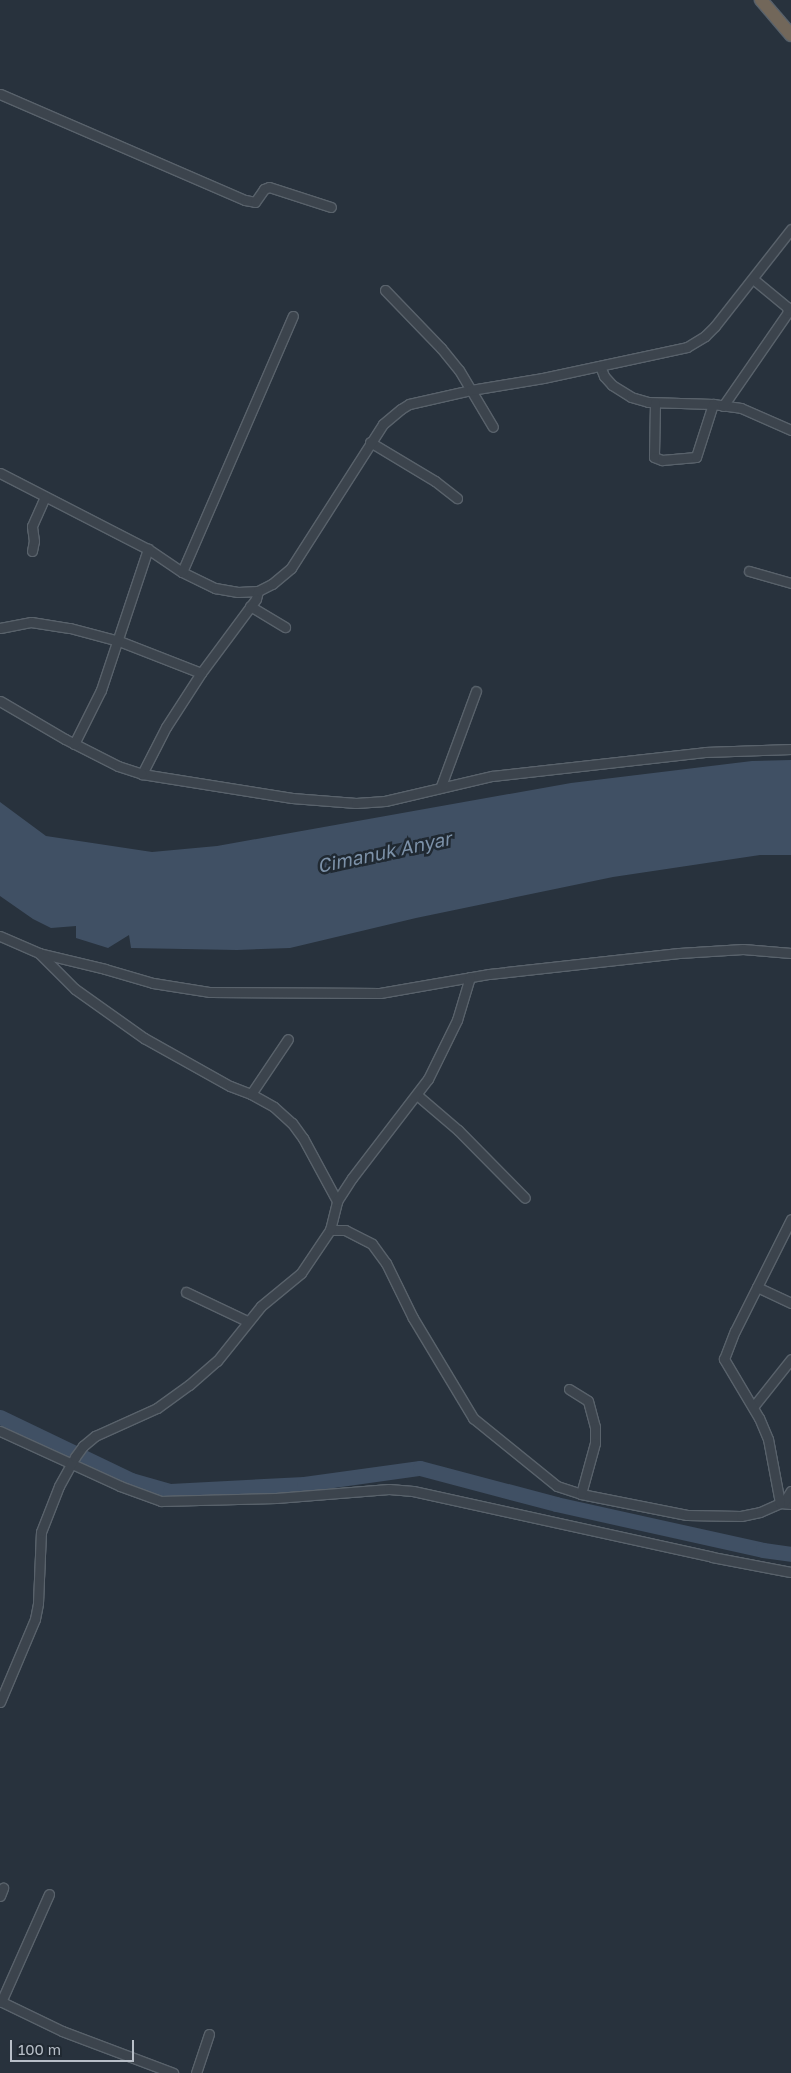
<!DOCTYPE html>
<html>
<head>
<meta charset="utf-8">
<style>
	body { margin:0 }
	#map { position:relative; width:791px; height:2073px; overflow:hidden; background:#28323d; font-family:"Golos Text",sans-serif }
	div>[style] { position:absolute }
	.water>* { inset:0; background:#405064 }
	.river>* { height:15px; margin:-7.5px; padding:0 7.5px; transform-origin:7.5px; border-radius:7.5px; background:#405064 }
	.roads { filter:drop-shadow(1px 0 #59626b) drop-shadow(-1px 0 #59626b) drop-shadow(0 1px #59626b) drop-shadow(0 -1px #59626b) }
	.minor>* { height:9px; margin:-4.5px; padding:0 4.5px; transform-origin:4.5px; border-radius:4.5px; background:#3c444d }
	.highway>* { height:12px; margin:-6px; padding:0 6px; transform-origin:6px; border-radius:6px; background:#72675a }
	span { translate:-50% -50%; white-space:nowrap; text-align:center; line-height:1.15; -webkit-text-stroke:5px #202932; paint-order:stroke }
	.water-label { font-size:19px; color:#7c91a8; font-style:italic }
	.scale { position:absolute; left:10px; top:2040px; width:124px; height:22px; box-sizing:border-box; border:2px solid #b8bfc8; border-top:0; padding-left:6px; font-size:15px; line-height:18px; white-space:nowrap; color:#b8bfc8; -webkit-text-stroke:4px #202932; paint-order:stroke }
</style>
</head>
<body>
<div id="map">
	<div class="water">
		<i style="clip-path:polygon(791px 760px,791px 855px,760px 855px,613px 877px,416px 918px,290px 948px,237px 950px,131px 948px,129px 935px,108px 948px,76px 938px,76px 926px,51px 928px,33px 919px,0 896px,0 802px,46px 836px,152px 852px,217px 846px,571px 783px,752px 761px)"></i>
	</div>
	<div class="river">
		<i style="left:0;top:1417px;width:145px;rotate:25.7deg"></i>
		<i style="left:131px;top:1480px;width:41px;rotate:15.8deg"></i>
		<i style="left:170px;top:1491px;width:134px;rotate:-3deg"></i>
		<i style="left:304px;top:1484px;width:117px;rotate:-7.9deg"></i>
		<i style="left:420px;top:1468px;width:141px;rotate:14.8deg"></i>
		<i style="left:556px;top:1504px;width:212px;rotate:12.5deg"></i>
		<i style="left:763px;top:1550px;width:28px;rotate:8deg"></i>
	</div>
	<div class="roads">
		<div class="minor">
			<i style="left:0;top:94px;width:267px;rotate:23.4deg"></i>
			<i style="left:245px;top:200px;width:10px;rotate:11deg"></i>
			<i style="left:255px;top:202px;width:16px;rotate:-55deg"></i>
			<i style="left:264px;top:189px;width:5px;rotate:-22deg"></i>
			<i style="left:269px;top:187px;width:65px;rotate:17.9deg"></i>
			<i style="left:385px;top:290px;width:81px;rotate:46deg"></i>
			<i style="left:441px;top:348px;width:28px;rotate:51deg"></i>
			<i style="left:459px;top:370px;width:66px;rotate:59.2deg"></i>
			<i style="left:600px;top:366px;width:11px;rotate:68deg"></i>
			<i style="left:604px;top:376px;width:12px;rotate:48deg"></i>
			<i style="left:612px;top:385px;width:22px;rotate:32deg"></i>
			<i style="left:631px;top:397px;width:18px;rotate:16deg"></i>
			<i style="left:648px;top:402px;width:65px;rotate:1.8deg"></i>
			<i style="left:713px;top:404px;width:28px;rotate:8deg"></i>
			<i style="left:741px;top:408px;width:55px;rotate:23.7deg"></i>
			<i style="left:655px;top:403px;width:54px;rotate:91.1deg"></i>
			<i style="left:654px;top:457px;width:9px;rotate:21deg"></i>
			<i style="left:662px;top:460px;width:34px;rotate:-5deg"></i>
			<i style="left:696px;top:457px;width:56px;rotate:-72.2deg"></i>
			<i style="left:723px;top:406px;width:114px;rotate:-55.3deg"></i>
			<i style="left:788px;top:312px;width:5px;rotate:-101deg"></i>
			<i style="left:787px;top:307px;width:44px;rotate:-140.5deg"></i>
			<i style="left:370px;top:442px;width:76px;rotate:31deg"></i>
			<i style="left:435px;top:481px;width:28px;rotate:38deg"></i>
			<i style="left:0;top:473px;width:166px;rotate:27.2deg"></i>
			<i style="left:148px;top:549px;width:41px;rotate:34.1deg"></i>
			<i style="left:182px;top:572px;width:37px;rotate:26deg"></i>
			<i style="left:215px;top:588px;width:23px;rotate:10deg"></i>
			<i style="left:238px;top:592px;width:20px;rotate:-3deg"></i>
			<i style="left:258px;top:591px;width:16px;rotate:-27deg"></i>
			<i style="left:272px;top:584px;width:25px;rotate:-40deg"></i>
			<i style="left:291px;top:568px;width:171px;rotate:-57.4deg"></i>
			<i style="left:383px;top:424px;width:23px;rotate:-40deg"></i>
			<i style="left:401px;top:409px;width:9px;rotate:-32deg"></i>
			<i style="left:409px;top:404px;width:64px;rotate:-12.7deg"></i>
			<i style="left:471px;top:390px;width:73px;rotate:-9.5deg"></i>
			<i style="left:543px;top:378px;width:147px;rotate:-12.1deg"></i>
			<i style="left:687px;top:347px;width:21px;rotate:-31deg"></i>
			<i style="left:705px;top:336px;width:14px;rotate:-45deg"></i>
			<i style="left:715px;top:326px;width:123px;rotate:-51.9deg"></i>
			<i style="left:32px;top:551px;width:10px;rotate:-79deg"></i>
			<i style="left:34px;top:541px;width:15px;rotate:-98deg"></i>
			<i style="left:32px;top:526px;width:32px;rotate:-66deg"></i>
			<i style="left:749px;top:571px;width:44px;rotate:15.9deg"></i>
			<i style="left:182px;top:572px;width:279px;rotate:-66.6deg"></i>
			<i style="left:258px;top:591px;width:8px;rotate:104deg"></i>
			<i style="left:256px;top:599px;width:92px;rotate:126.6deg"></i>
			<i style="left:201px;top:673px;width:64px;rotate:122.9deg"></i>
			<i style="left:166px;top:727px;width:53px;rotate:117.1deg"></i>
			<i style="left:142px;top:774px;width:152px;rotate:9.1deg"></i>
			<i style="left:292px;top:798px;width:64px;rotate:4.5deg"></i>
			<i style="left:356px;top:803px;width:29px;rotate:-4deg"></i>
			<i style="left:385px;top:801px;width:110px;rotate:-13.2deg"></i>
			<i style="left:492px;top:776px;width:214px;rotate:-6.4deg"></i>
			<i style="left:705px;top:752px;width:86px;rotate:-2deg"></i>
			<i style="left:250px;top:606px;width:41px;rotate:31deg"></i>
			<i style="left:0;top:628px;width:32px;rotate:-11deg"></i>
			<i style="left:31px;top:622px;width:39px;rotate:9deg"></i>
			<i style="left:70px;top:628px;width:51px;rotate:14.9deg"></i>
			<i style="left:119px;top:641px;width:88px;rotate:21.3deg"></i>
			<i style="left:0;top:701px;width:75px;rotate:30.3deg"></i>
			<i style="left:65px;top:739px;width:59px;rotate:27deg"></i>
			<i style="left:118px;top:766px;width:25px;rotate:18deg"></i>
			<i style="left:74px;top:744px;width:60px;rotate:-63.4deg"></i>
			<i style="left:101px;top:690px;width:149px;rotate:-71.6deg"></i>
			<i style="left:441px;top:786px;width:101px;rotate:-69.8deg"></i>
			<i style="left:0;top:936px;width:43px;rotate:23.6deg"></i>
			<i style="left:39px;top:953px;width:68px;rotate:13.6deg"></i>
			<i style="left:105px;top:969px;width:50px;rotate:16.3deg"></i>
			<i style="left:153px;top:983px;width:58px;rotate:9deg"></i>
			<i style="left:210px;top:992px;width:170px;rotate:0.3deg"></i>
			<i style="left:380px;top:993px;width:111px;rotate:-9.9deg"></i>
			<i style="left:489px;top:974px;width:191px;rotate:-6.3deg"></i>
			<i style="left:679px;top:953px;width:64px;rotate:-3.6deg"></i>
			<i style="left:743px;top:949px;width:48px;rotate:4.8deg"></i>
			<i style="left:39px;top:953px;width:51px;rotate:45deg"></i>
			<i style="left:75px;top:989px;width:85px;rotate:35.4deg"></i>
			<i style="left:144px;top:1038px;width:98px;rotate:29.2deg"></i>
			<i style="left:230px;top:1086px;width:22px;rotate:21deg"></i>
			<i style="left:251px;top:1094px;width:26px;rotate:29deg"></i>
			<i style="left:274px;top:1107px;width:24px;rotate:42deg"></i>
			<i style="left:292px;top:1123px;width:19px;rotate:54deg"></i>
			<i style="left:303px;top:1138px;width:72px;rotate:61.6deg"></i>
			<i style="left:251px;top:1094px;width:66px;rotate:-56.1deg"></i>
			<i style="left:417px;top:1095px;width:54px;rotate:40.5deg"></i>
			<i style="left:458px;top:1130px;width:95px;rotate:45.4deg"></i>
			<i style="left:330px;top:1230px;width:15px"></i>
			<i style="left:345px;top:1230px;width:30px;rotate:27deg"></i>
			<i style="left:372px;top:1244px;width:24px;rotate:54deg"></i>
			<i style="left:386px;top:1263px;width:61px;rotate:63.9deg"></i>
			<i style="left:413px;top:1318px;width:117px;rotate:59deg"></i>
			<i style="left:473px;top:1418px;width:108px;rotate:39deg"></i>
			<i style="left:557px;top:1486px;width:25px;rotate:18deg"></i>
			<i style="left:581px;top:1494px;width:108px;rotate:11.2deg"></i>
			<i style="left:687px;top:1515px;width:54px;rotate:1.1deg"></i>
			<i style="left:741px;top:1516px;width:19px;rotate:-12deg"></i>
			<i style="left:760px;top:1512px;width:22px;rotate:-24deg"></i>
			<i style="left:780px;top:1503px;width:11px;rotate:5deg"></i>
			<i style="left:757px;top:1287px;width:38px;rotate:25deg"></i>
			<i style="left:186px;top:1292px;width:68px;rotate:25.4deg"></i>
			<i style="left:569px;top:1389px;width:22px;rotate:32deg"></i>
			<i style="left:588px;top:1401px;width:27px;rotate:75deg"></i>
			<i style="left:595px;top:1427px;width:16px;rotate:90deg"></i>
			<i style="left:595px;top:1443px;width:53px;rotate:105.4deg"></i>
			<i style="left:753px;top:1407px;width:61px;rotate:-51.6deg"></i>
			<i style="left:0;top:1431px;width:132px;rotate:24.6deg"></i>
			<i style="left:120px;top:1486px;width:44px;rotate:20.1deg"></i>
			<i style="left:161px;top:1501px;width:115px;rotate:-1.5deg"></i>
			<i style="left:276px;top:1498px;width:113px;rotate:-4.6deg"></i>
			<i style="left:389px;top:1489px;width:24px;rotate:5deg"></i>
			<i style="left:413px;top:1491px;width:306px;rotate:12.4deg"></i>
			<i style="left:712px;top:1557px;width:80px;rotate:10.8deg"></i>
			<i style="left:784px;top:1502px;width:13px;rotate:-58deg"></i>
			<i style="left:780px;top:1503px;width:65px;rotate:-100.6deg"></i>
			<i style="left:768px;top:1439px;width:23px;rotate:-113deg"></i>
			<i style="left:759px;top:1418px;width:69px;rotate:-120.7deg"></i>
			<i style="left:724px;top:1359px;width:30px;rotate:-69deg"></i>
			<i style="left:735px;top:1331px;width:125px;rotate:-63.4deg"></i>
			<i style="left:0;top:1702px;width:90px;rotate:-67.1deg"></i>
			<i style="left:35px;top:1619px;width:16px;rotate:-79deg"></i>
			<i style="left:38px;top:1603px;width:71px;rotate:-87.6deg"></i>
			<i style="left:41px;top:1532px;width:49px;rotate:-68.6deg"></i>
			<i style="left:59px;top:1486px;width:33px;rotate:-61deg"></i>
			<i style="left:75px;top:1457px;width:14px;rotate:-54deg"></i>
			<i style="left:83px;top:1446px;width:16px;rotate:-40deg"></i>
			<i style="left:95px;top:1436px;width:68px;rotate:-24.3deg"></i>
			<i style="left:157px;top:1408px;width:39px;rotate:-36deg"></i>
			<i style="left:189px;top:1385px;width:37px;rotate:-41deg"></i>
			<i style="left:217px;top:1361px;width:70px;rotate:-51.3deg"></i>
			<i style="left:261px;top:1306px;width:52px;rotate:-39.5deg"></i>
			<i style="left:301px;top:1273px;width:52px;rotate:-56deg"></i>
			<i style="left:330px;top:1230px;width:30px;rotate:-76deg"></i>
			<i style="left:337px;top:1201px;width:27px;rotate:-57deg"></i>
			<i style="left:352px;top:1178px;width:125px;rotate:-52.5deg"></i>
			<i style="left:428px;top:1079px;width:66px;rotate:-63.8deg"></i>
			<i style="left:457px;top:1020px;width:45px;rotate:-73.2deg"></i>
			<i style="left:0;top:1896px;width:9px;rotate:-69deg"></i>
			<i style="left:0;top:2001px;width:69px;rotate:25.8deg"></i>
			<i style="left:62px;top:2031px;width:119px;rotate:20.7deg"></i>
			<i style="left:1px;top:2002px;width:118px;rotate:-66deg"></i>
			<i style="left:196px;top:2073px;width:41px;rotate:-71.6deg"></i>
		</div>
		<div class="highway">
			<i style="left:761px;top:0;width:46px;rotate:49.4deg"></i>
		</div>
	</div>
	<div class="water-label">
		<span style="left:384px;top:852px;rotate:-12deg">Cimanuk Anyar</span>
	</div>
	<div class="scale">100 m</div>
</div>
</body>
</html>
